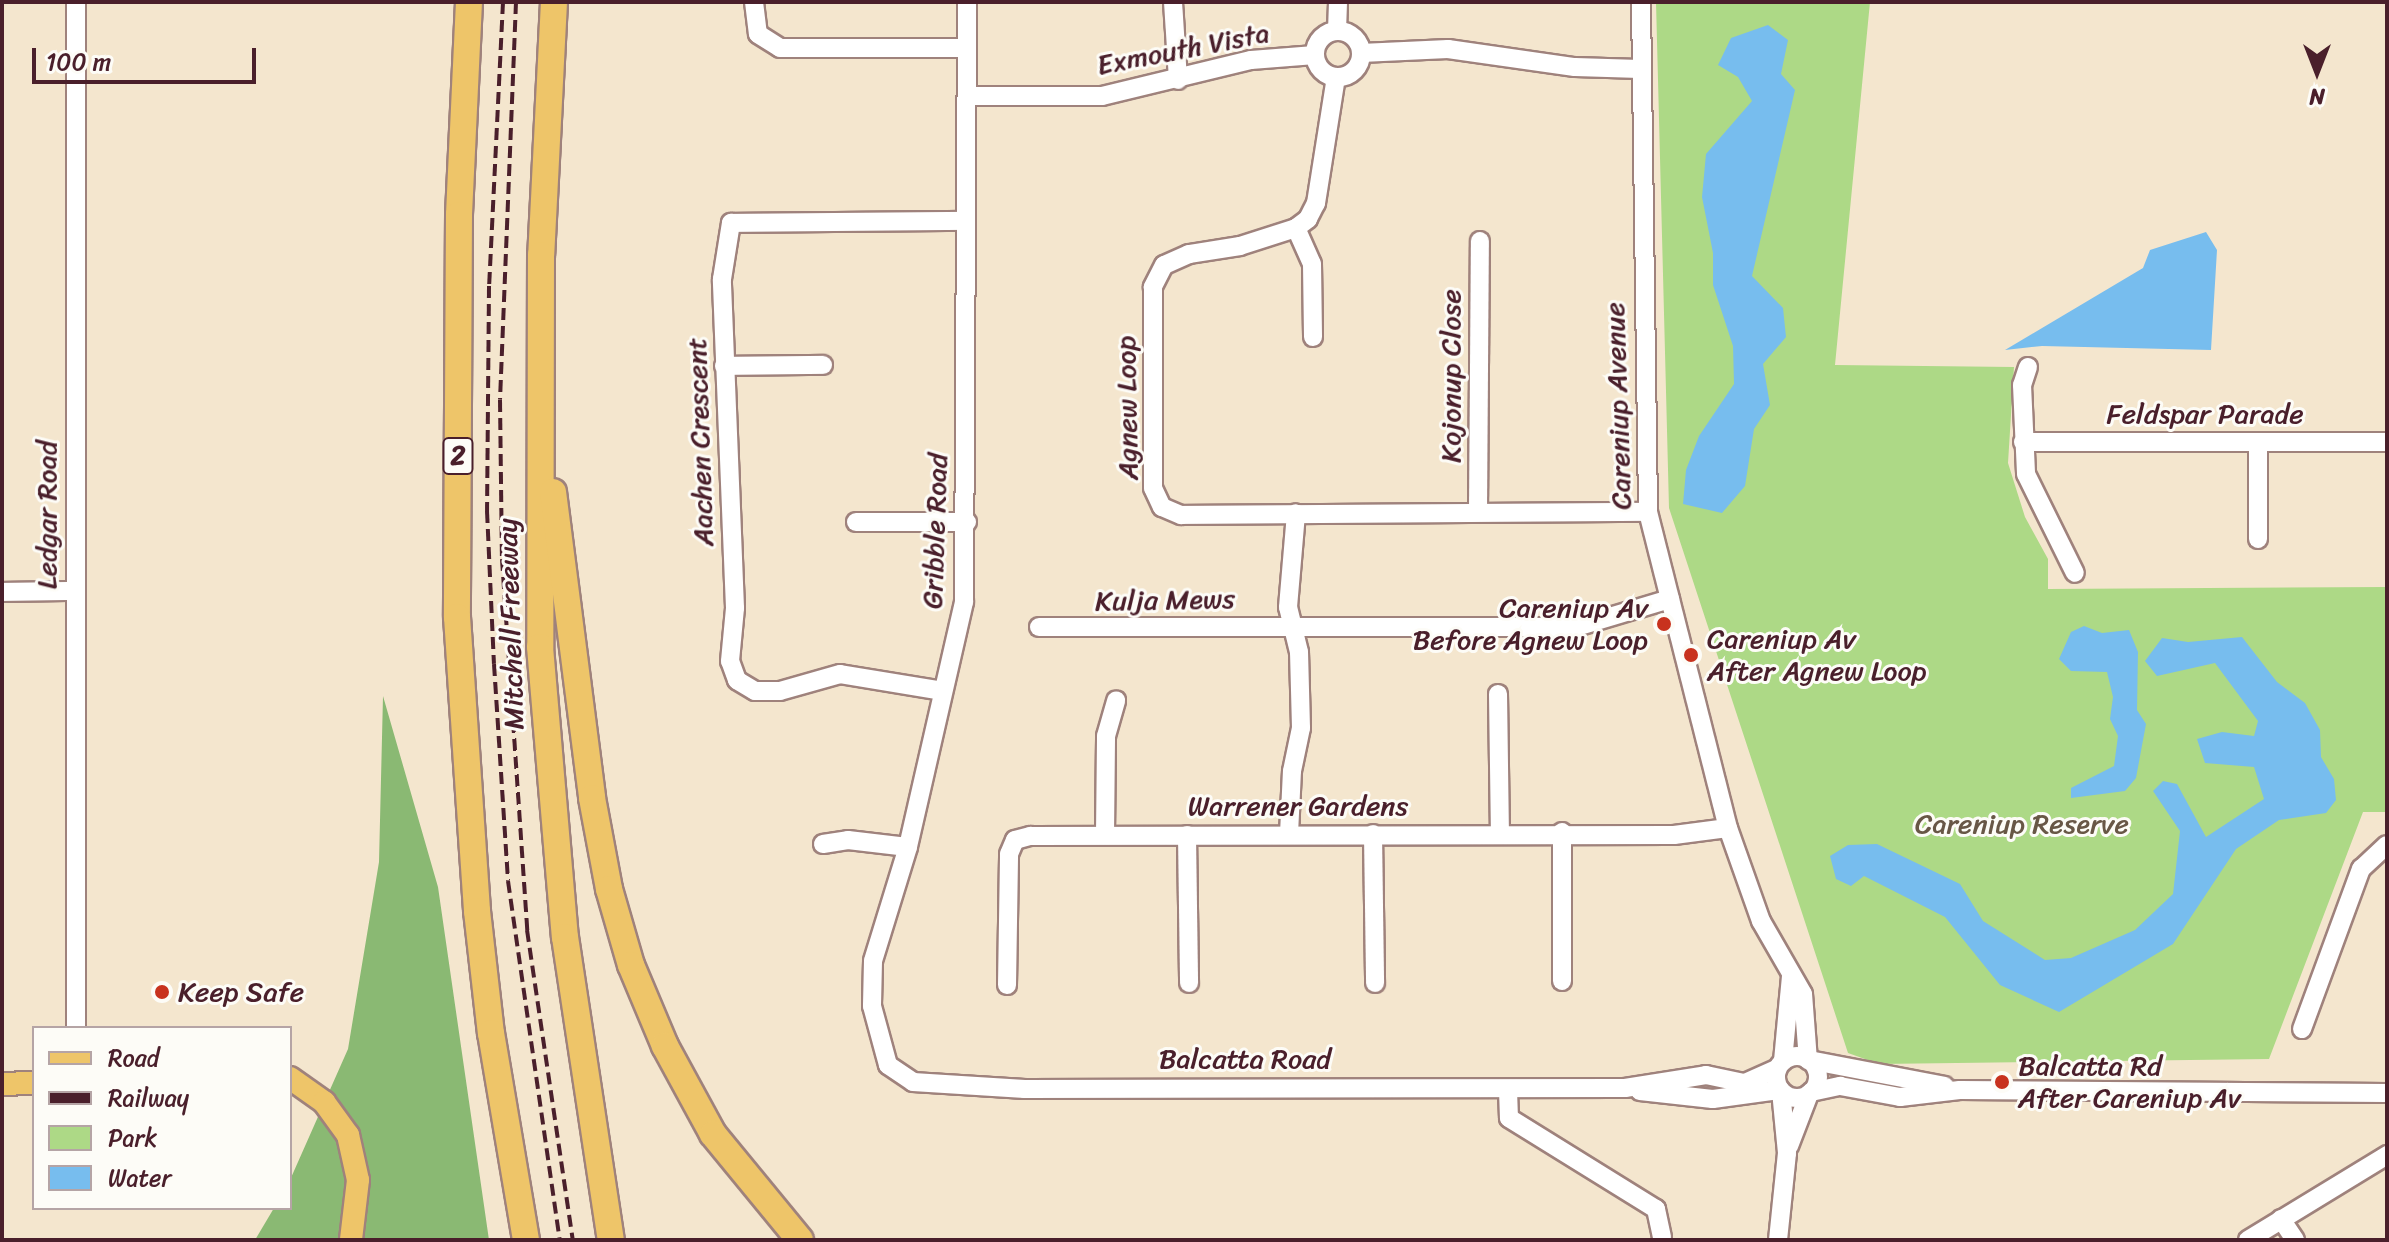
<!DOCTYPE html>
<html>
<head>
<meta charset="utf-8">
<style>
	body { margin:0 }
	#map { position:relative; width:2389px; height:1242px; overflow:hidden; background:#f4e6ce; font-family:Sriracha,sans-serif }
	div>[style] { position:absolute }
	.green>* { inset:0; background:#add986 }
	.forest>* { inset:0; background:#8ab973 }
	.water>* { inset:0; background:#77bdee }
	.roads { filter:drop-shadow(2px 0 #9f827c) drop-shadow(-2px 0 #9f827c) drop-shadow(0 2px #9f827c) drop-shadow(0 -2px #9f827c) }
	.minor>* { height:18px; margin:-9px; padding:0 9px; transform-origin:9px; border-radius:9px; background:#fff }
	.minor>.ring { margin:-9px; padding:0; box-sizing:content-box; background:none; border:18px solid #fff; border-radius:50% }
	.major>* { height:22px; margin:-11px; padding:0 11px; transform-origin:11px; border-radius:11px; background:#eec569 }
	.highway>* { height:26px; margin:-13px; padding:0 13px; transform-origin:13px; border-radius:13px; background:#eec569 }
	.rail>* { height:4px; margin-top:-2px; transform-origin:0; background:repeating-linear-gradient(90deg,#4a1f2b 0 12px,transparent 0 18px) }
	.dots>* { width:22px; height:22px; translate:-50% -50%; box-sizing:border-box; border:4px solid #fdfcf7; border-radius:50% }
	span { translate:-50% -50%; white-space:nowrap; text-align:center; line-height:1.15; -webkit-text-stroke:6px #fdfcf7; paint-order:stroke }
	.shield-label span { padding:2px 6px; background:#fdfcf7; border:2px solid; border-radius:6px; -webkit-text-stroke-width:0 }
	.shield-label { font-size:26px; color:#4a1f2b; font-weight:700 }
	.street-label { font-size:28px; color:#4a1f2b }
	.poi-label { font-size:28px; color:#4a1f2b }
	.right { translate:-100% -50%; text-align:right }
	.left { translate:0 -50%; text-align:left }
	.park-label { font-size:28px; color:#685746 }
	.frame { position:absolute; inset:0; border:4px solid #4a1f2b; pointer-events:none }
	.legend { position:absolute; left:32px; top:1026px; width:260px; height:184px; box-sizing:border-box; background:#fdfcf7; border:2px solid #b5a4a5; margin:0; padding:10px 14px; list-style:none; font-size:24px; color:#4a1f2b }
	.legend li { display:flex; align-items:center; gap:16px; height:40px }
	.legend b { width:40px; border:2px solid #b5a4a5 }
	.north { position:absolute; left:2277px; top:32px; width:80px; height:80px; -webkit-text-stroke:6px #fdfcf7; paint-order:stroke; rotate:180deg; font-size:22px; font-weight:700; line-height:32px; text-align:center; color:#4a1f2b }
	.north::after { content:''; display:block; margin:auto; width:28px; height:36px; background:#4a1f2b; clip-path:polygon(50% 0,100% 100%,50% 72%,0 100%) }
	.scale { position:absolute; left:32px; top:48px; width:224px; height:36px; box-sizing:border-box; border:4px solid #4a1f2b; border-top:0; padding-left:10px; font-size:24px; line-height:28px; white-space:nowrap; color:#4a1f2b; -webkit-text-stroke:6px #fdfcf7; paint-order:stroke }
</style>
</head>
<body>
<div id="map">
	<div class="green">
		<i style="clip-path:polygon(1656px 2px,1870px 2px,1835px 365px,2014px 367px,2008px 463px,2025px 517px,2048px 559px,2048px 589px,2387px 587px,2387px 812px,2363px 812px,2269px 1059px,1879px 1064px,1848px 1053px,1669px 508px)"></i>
	</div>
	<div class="forest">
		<i style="clip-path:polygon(383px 696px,438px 887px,489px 1240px,255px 1240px,274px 1208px,290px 1208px,290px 1180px,348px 1049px,379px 862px)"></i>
	</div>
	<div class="water">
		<i style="clip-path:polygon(1768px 25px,1788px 40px,1781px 74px,1795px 90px,1752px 276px,1783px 308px,1786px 337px,1763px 364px,1770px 405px,1754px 429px,1745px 486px,1722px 513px,1683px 504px,1686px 470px,1699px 436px,1734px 384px,1733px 346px,1713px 285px,1713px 253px,1702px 197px,1706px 154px,1752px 101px,1738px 77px,1718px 65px,1731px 38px)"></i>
		<i style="clip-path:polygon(2206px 232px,2217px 250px,2211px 350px,2042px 346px,2005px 350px,2143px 268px,2150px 250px)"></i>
		<i style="clip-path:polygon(2084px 626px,2102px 633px,2129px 630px,2138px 652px,2137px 710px,2146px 724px,2136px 778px,2125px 791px,2071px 798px,2071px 788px,2114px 766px,2118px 736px,2110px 719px,2113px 697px,2107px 672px,2071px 671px,2059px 659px,2071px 632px)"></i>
		<i style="clip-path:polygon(2242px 637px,2277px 682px,2305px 703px,2320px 730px,2321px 757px,2334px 779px,2336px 800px,2326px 813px,2279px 820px,2236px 849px,2173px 944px,2059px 1012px,2000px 985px,1945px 917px,1864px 876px,1851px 886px,1836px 879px,1830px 856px,1848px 845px,1877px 844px,1960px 884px,1983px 921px,2045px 960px,2071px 958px,2135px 930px,2173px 894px,2180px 831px,2153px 791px,2163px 781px,2177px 784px,2206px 837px,2264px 799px,2254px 767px,2205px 763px,2197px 739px,2222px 732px,2254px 736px,2258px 721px,2215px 663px,2157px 676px,2145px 661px,2162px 638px,2188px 642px)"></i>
	</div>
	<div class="roads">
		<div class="minor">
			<i style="left:76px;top:2px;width:1026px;rotate:90deg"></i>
			<i style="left:754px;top:2px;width:32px;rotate:83deg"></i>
			<i style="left:758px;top:34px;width:26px;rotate:32deg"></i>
			<i style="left:780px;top:48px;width:187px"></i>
			<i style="left:967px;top:2px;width:600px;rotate:90.29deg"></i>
			<i style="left:964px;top:602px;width:251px;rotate:102.9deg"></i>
			<i style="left:908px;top:847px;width:119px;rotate:107.1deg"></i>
			<i style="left:873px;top:961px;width:45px;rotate:91.3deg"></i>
			<i style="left:872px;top:1006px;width:61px;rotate:74.8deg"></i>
			<i style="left:888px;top:1065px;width:30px;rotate:34deg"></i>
			<i style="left:913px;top:1082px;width:112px;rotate:3.6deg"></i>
			<i style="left:1025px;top:1089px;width:600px;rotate:-0.1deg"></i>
			<i style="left:1625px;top:1088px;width:82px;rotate:-9.1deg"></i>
			<i style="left:1706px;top:1075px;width:40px;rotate:12deg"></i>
			<i style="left:1745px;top:1083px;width:35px;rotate:-24deg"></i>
			<i style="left:1173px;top:2px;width:78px;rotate:86.3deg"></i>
			<i style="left:1641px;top:2px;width:510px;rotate:89.21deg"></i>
			<i style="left:1648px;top:512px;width:326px;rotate:75.8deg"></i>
			<i style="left:1728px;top:828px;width:99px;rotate:70.5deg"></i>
			<i style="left:1761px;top:921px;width:84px;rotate:60.1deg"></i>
			<i style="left:1803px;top:994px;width:66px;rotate:85.7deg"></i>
			<i style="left:1337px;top:31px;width:29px;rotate:-88deg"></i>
			<i class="ring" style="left:1315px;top:31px;width:28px;height:28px"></i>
			<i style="left:1361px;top:53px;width:87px;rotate:-2.6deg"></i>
			<i style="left:1448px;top:49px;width:128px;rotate:8.1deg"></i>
			<i style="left:1575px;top:67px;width:65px;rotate:1.8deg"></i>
			<i style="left:1336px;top:77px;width:128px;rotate:99deg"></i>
			<i style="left:1316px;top:203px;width:18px;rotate:117deg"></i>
			<i style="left:1308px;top:219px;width:15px;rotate:143deg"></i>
			<i style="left:1296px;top:228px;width:59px;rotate:162.2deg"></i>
			<i style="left:1240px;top:246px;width:52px;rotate:171.1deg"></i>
			<i style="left:1189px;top:254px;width:27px;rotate:156deg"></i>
			<i style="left:1164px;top:265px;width:25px;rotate:117deg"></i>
			<i style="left:1153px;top:287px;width:201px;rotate:90deg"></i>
			<i style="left:1153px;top:488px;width:21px;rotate:65deg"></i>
			<i style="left:1162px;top:507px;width:21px;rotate:23deg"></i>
			<i style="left:1181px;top:515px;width:467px;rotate:-0.4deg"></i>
			<i style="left:967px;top:96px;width:135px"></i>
			<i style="left:1102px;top:96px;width:153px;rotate:-13.6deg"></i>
			<i style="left:1251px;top:60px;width:64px;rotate:-4.5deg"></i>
			<i style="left:1296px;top:228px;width:39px;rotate:66deg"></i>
			<i style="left:1312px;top:264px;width:73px;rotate:89.2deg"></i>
			<i style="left:724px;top:366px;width:99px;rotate:-0.6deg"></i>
			<i style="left:2028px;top:367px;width:19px;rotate:108deg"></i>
			<i style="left:2022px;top:385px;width:89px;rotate:87.4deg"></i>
			<i style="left:2026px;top:474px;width:110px;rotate:63.7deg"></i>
			<i style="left:2023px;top:442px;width:364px"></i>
			<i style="left:2258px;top:442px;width:97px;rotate:90deg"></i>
			<i style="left:1478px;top:512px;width:271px;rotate:-89.6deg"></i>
			<i style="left:856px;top:522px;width:111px"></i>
			<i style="left:2px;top:592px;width:73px;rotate:-0.8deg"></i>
			<i style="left:1039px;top:627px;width:537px"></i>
			<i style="left:1576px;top:627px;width:98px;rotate:-16.6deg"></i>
			<i style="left:943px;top:691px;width:104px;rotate:-170.6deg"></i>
			<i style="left:840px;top:674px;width:62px;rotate:164.2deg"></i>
			<i style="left:780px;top:691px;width:25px;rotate:180deg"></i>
			<i style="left:755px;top:691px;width:21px;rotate:-149deg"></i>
			<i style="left:737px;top:680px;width:20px;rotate:-110deg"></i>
			<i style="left:730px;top:661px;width:53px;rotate:-84.6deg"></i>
			<i style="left:735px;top:608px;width:329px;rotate:-92.3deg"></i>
			<i style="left:722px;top:279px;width:57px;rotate:-80.9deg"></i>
			<i style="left:731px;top:223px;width:235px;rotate:-0.5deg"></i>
			<i style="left:1498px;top:694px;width:139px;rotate:89.2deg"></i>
			<i style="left:1562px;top:832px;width:149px;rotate:90deg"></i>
			<i style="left:1289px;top:834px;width:63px;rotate:-87.3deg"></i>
			<i style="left:1292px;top:771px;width:44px;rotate:-78.2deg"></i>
			<i style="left:1301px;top:728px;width:76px;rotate:-91.5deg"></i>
			<i style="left:1299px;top:652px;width:46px;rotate:-103.7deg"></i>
			<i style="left:1288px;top:607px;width:94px;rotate:-85.1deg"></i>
			<i style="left:1373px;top:834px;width:149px;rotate:89.2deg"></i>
			<i style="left:1105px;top:835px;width:99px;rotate:-89.4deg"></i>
			<i style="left:1106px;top:736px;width:37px;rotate:-74deg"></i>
			<i style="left:1187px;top:835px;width:148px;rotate:89.2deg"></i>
			<i style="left:823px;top:844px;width:25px;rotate:-9deg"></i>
			<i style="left:848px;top:840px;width:60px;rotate:6.7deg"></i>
			<i style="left:1007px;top:985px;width:131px;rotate:-89.1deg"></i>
			<i style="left:1009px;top:854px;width:15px;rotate:-67deg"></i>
			<i style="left:1015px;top:840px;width:16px;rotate:-15deg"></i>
			<i style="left:1030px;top:836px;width:644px;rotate:-0.09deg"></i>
			<i style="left:1674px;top:835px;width:54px;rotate:-7.4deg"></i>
			<i style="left:2302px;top:1029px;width:171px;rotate:-69.8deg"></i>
			<i style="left:2361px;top:869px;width:35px;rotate:-43deg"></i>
			<i class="ring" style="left:1776px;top:1056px;width:24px;height:24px"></i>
			<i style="left:1809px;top:1060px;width:138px;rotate:10.8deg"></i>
			<i style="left:1783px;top:1061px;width:85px;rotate:-84.6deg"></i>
			<i style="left:1508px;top:1090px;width:28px;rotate:88deg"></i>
			<i style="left:1509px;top:1118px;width:173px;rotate:31.8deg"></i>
			<i style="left:1656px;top:1209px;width:29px;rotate:78deg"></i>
			<i style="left:1640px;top:1091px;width:73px;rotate:6.3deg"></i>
			<i style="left:1713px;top:1099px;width:68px;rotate:-7.7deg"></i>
			<i style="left:1811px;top:1092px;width:30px;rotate:-12deg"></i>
			<i style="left:1840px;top:1086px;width:61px;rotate:10.4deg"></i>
			<i style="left:1900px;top:1097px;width:60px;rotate:-6.7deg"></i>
			<i style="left:1960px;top:1090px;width:427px;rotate:0.4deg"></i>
			<i style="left:1789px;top:1146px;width:56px;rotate:-69deg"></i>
			<i style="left:2281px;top:1219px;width:25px;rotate:56deg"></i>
			<i style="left:1778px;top:1240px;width:87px;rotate:-84.1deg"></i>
			<i style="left:1787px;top:1153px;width:62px;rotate:-95.5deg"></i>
			<i style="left:2248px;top:1240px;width:163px;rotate:-31.4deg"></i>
		</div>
		<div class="major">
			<i style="left:290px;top:1078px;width:42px;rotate:35.2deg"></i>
			<i style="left:324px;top:1102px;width:41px;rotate:54deg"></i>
			<i style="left:348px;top:1135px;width:46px;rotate:77.5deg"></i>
			<i style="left:358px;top:1180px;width:60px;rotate:96.7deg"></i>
			<i style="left:2px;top:1084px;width:32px;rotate:-2deg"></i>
		</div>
		<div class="highway">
			<i style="left:469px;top:2px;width:213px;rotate:92.7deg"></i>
			<i style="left:459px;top:215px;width:402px;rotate:90.3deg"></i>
			<i style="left:457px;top:617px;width:295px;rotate:86.1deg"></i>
			<i style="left:477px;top:911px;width:123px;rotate:83.5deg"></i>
			<i style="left:491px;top:1033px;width:210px;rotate:80.4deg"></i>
			<i style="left:554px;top:2px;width:253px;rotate:92.9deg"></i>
			<i style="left:541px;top:255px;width:392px;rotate:90.1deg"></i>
			<i style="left:540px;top:647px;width:291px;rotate:85.1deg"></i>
			<i style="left:565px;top:937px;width:306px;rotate:81.4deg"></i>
			<i style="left:553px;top:492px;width:308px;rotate:82.7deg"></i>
			<i style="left:592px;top:798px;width:93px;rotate:79.4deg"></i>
			<i style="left:609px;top:889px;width:79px;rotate:73.9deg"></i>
			<i style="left:631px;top:965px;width:88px;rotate:67.2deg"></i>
			<i style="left:665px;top:1046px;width:100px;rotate:61.4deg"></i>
			<i style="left:713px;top:1134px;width:137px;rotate:50.6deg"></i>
		</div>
	</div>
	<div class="rail">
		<i style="left:503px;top:2px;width:284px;rotate:92.8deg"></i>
		<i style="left:489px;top:286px;width:225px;rotate:90.5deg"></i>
		<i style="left:487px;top:511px;width:153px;rotate:87.4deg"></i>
		<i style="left:494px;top:664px;width:217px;rotate:86.3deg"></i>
		<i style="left:508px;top:881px;width:363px;rotate:81.8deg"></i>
		<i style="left:516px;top:2px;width:398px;rotate:92.3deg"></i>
		<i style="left:500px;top:400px;width:159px;rotate:89.3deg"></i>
		<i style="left:502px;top:559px;width:372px;rotate:86.1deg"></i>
		<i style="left:527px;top:930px;width:313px;rotate:81.6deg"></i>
	</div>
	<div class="dots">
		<i style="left:1664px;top:624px;background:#c8321e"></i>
		<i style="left:1691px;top:655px;background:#c8321e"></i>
		<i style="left:162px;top:992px;background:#c8321e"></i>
		<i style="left:2002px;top:1082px;background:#c8321e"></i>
	</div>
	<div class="shield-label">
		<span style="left:458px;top:456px">2</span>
	</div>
	<div class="street-label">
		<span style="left:1183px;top:49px;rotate:-11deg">Exmouth Vista</span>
		<span style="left:1451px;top:376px;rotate:-90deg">Kojonup Close</span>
		<span style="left:1618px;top:406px;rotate:-92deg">Careniup Avenue</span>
		<span style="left:1127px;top:408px;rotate:-91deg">Agnew Loop</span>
		<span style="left:2205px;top:414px">Feldspar Parade</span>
		<span style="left:700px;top:442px;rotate:-92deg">Aachen Crescent</span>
		<span style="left:47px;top:515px;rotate:-90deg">Ledgar Road</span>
		<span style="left:935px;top:531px;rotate:-88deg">Gribble Road</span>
		<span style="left:1165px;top:600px;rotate:-1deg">Kulja Mews</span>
		<span style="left:511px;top:624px;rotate:-92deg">Mitchell Freeway</span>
		<span style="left:1298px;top:806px">Warrener Gardens</span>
		<span style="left:1245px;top:1059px">Balcatta Road</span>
	</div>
	<div class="poi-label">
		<span class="right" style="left:1648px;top:624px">Careniup Av<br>Before Agnew Loop</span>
		<span class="left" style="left:1707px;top:655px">Careniup Av<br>After Agnew Loop</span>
		<span class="left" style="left:178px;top:992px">Keep Safe</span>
		<span class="left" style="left:2018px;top:1082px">Balcatta Rd<br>After Careniup Av</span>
	</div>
	<div class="park-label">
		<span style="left:2022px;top:824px">Careniup Reserve</span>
	</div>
	<div class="frame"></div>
	<ul class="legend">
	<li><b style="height:10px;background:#eec569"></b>Road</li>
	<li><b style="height:10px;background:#4a1f2b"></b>Railway</li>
	<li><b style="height:22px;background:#add986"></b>Park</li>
	<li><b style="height:22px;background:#77bdee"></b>Water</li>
	</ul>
	<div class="north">N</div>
	<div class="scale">100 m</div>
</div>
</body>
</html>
